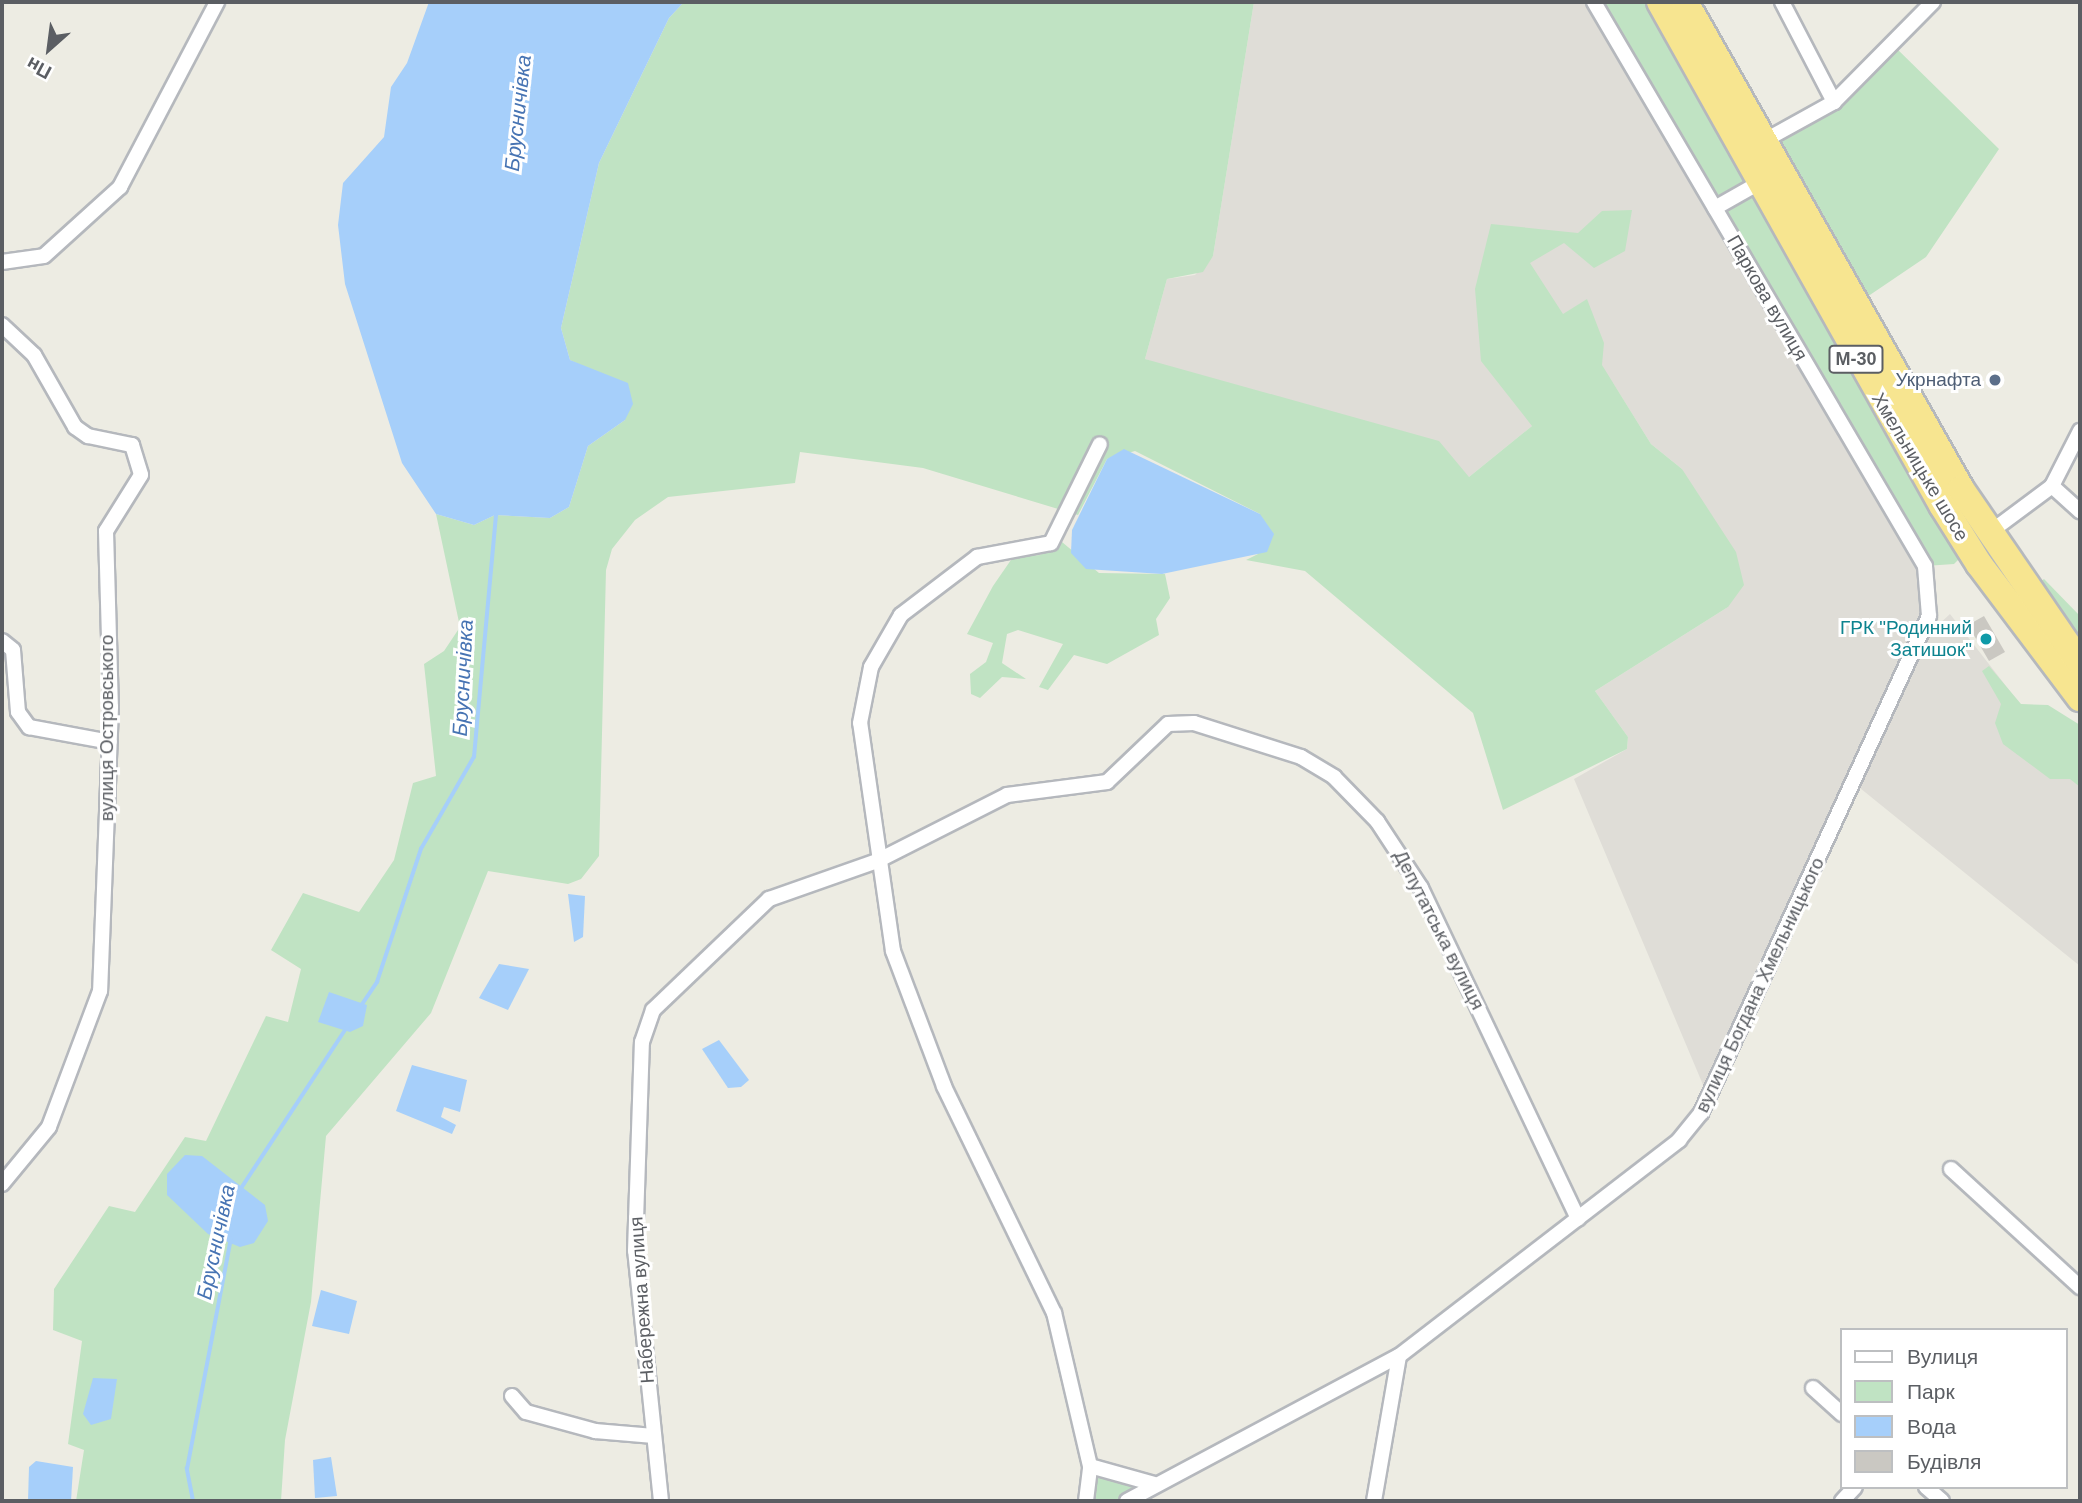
<!DOCTYPE html>
<html>
<head>
<meta charset="utf-8">
<style>
	body { margin:0 }
	#map { position:relative; width:2082px; height:1503px; overflow:hidden; background:#edece3; font-family:Arial,sans-serif }
	div>[style] { position:absolute }
	.industrial>* { inset:0; background:#dfddd7 }
	.green>* { inset:0; background:#c0e3c3 }
	.water>* { inset:0; background:#a6cffa }
	.stream>* { height:3.5px; margin:-1.75px; padding:0 1.75px; transform-origin:1.75px; border-radius:1.75px; background:#a6cffa }
	.building>* { inset:0; background:#cac8c2 }
	.roads { filter:drop-shadow(2px 0 #b5b8bd) drop-shadow(-2px 0 #b5b8bd) drop-shadow(0 2px #b5b8bd) drop-shadow(0 -2px #b5b8bd) }
	.street>* { height:14px; margin:-7px; padding:0 7px; transform-origin:7px; border-radius:7px; background:#fff }
	.highway>* { height:26px; margin:-13px; padding:0 13px; transform-origin:13px; border-radius:13px; background:#f7e590 }
	.dots>* { width:19px; height:19px; translate:-50% -50%; box-sizing:border-box; border:4px solid #fff; border-radius:50% }
	span { translate:-50% -50%; white-space:nowrap; text-align:center; line-height:1.15; -webkit-text-stroke:6px #fff; paint-order:stroke }
	.shield-label span { padding:2px 5px; background:#fff; border:2px solid; border-radius:5px; -webkit-text-stroke-width:0 }
	.shield-label { font-size:18px; color:#5b5e63; font-weight:700 }
	.street-label { font-size:19px; color:#5b5e63 }
	.service-label { font-size:19px; color:#4e5e75 }
	.right { translate:-100% -50%; text-align:right }
	.culture-label { font-size:19px; color:#0d838f }
	.water-label { font-size:21px; color:#4774b3; font-style:italic }
	.frame { position:absolute; inset:0; border:4px solid #5b5e63; pointer-events:none }
	.legend { position:absolute; left:1840px; top:1328px; width:228px; height:161px; box-sizing:border-box; background:#fff; border:2px solid #bdbfc1; margin:0; padding:9px 12px; list-style:none; font-size:21px; color:#5b5e63 }
	.legend li { display:flex; align-items:center; gap:14px; height:35px }
	.legend b { width:35px; border:2px solid #bdbfc1 }
	.north { position:absolute; left:14px; top:14px; width:70px; height:70px; -webkit-text-stroke:5px #fff; paint-order:stroke; rotate:208deg; font-size:19px; font-weight:700; line-height:28px; text-align:center; color:#5b5e63 }
	.north::after { content:''; display:block; margin:auto; width:24px; height:32px; background:#5b5e63; clip-path:polygon(50% 0,100% 100%,50% 72%,0 100%) }
</style>
</head>
<body>
<div id="map">
	<div class="industrial">
		<i style="clip-path:polygon(1254px 2px,1594px 2px,1925px 566px,1925px 637px,1950px 614px,2080px 781px,2080px 966px,1855px 784px,1709px 1099px,1574px 779px,1627px 749px,1628px 737px,1595px 691px,1728px 607px,1682px 469px,1651px 444px,1613px 383px,1532px 426px,1469px 477px,1145px 359px,1167px 279px,1195px 275px,1213px 256px)"></i>
	</div>
	<div class="green">
		<i style="clip-path:polygon(684px 2px,1254px 2px,1213px 256px,1203px 272px,1167px 279px,1145px 359px,1439px 441px,1469px 477px,1532px 426px,1481px 361px,1475px 289px,1491px 224px,1578px 233px,1602px 211px,1632px 210px,1625px 251px,1594px 268px,1564px 243px,1530px 263px,1563px 314px,1587px 299px,1604px 343px,1602px 365px,1651px 444px,1682px 469px,1736px 552px,1744px 585px,1728px 607px,1595px 691px,1628px 737px,1627px 749px,1503px 810px,1473px 713px,1305px 571px,1246px 560px,1258px 554px,1260px 514px,1135px 451px,1107px 459px,1078px 515px,923px 468px,800px 452px,795px 483px,668px 497px,635px 520px,612px 549px,606px 570px,599px 856px,581px 879px,568px 884px,488px 871px,431px 1013px,326px 1136px,311px 1302px,285px 1440px,281px 1501px,76px 1501px,84px 1450px,68px 1444px,82px 1341px,53px 1330px,54px 1289px,109px 1206px,135px 1212px,185px 1137px,206px 1141px,266px 1016px,288px 1022px,301px 969px,271px 950px,303px 893px,359px 912px,394px 860px,413px 783px,436px 776px,424px 664px,444px 651px,460px 627px,436px 514px,474px 525px,495px 515px,550px 518px,569px 507px,588px 446px,625px 420px,605px 378px,570px 360px,561px 328px,599px 163px,669px 18px)"></i>
		<i style="clip-path:polygon(1594px 2px,1646px 2px,1962px 556px,1954px 564px,1925px 566px)"></i>
		<i style="clip-path:polygon(1892px 44px,1999px 149px,1926px 257px,1861px 301px,1769px 139px,1834px 102px)"></i>
		<i style="clip-path:polygon(1062px 542px,1099px 573px,1165px 574px,1170px 598px,1156px 619px,1159px 635px,1107px 664px,1074px 655px,1048px 690px,1039px 687px,1063px 644px,1018px 630px,1007px 634px,1002px 663px,1026px 679px,1002px 677px,980px 698px,971px 694px,970px 674px,986px 662px,993px 643px,967px 634px,993px 586px,1013px 557px,1040px 555px)"></i>
		<i style="clip-path:polygon(2044px 579px,2080px 616px,2080px 646px,2036px 585px)"></i>
		<i style="clip-path:polygon(1989px 666px,2021px 704px,2048px 705px,2080px 725px,2080px 787px,2070px 779px,2050px 779px,2003px 744px,1995px 723px,2001px 704px,1982px 671px)"></i>
		<i style="clip-path:polygon(1090px 1466px,1154px 1484px,1127px 1501px,1086px 1501px)"></i>
	</div>
	<div class="water">
		<i style="clip-path:polygon(429px 2px,684px 2px,669px 18px,599px 163px,561px 328px,570px 360px,628px 383px,633px 404px,625px 420px,588px 446px,569px 507px,550px 518px,495px 515px,474px 525px,436px 514px,402px 463px,345px 284px,338px 225px,343px 183px,384px 137px,391px 87px,407px 63px)"></i>
		<i style="clip-path:polygon(1124px 449px,1260px 514px,1274px 534px,1267px 552px,1162px 574px,1086px 569px,1071px 553px,1072px 530px,1107px 459px)"></i>
		<i style="clip-path:polygon(568px 894px,585px 896px,583px 937px,574px 942px)"></i>
		<i style="clip-path:polygon(499px 964px,529px 969px,508px 1010px,479px 998px)"></i>
		<i style="clip-path:polygon(329px 992px,367px 1005px,363px 1026px,350px 1032px,318px 1022px)"></i>
		<i style="clip-path:polygon(719px 1040px,749px 1080px,741px 1087px,728px 1088px,702px 1049px)"></i>
		<i style="clip-path:polygon(412px 1065px,467px 1080px,460px 1112px,444px 1107px,441px 1117px,456px 1125px,452px 1134px,396px 1111px)"></i>
		<i style="clip-path:polygon(185px 1155px,202px 1156px,265px 1205px,268px 1221px,254px 1243px,240px 1247px,208px 1234px,167px 1195px,167px 1174px)"></i>
		<i style="clip-path:polygon(321px 1290px,357px 1301px,349px 1334px,312px 1326px)"></i>
		<i style="clip-path:polygon(93px 1378px,117px 1379px,111px 1419px,91px 1425px,83px 1414px)"></i>
		<i style="clip-path:polygon(331px 1457px,337px 1496px,315px 1498px,313px 1460px)"></i>
		<i style="clip-path:polygon(36px 1461px,73px 1467px,71px 1501px,28px 1501px,29px 1467px)"></i>
	</div>
	<div class="stream">
		<i style="left:361px;top:1006px;width:29px;rotate:-56deg"></i>
		<i style="left:377px;top:982px;width:140px;rotate:-71.7deg"></i>
		<i style="left:421px;top:849px;width:106px;rotate:-60.1deg"></i>
		<i style="left:474px;top:757px;width:245px;rotate:-84.8deg"></i>
		<i style="left:240px;top:1190px;width:195px;rotate:-56.7deg"></i>
		<i style="left:193px;top:1501px;width:33px;rotate:-101deg"></i>
		<i style="left:187px;top:1469px;width:234px;rotate:-79.2deg"></i>
	</div>
	<div class="building">
		<i style="clip-path:polygon(1984px 616px,2005px 652px,1989px 661px,1968px 625px)"></i>
	</div>
	<div class="roads">
		<div class="street">
			<i style="left:1782px;top:2px;width:113px;rotate:62.5deg"></i>
			<i style="left:1760px;top:143px;width:85px;rotate:-29deg"></i>
			<i style="left:1834px;top:102px;width:141px;rotate:-45.3deg"></i>
			<i style="left:1715px;top:208px;width:51px;rotate:-29.6deg"></i>
			<i style="left:2px;top:262px;width:42px;rotate:-8.1deg"></i>
			<i style="left:44px;top:256px;width:103px;rotate:-42.2deg"></i>
			<i style="left:120px;top:187px;width:209px;rotate:-62.3deg"></i>
			<i style="left:2px;top:325px;width:44px;rotate:43.2deg"></i>
			<i style="left:34px;top:355px;width:83px;rotate:60.3deg"></i>
			<i style="left:75px;top:427px;width:16px;rotate:35deg"></i>
			<i style="left:88px;top:436px;width:45px;rotate:11.6deg"></i>
			<i style="left:132px;top:445px;width:31px;rotate:73deg"></i>
			<i style="left:141px;top:475px;width:66px;rotate:122deg"></i>
			<i style="left:106px;top:531px;width:176px;rotate:88.4deg"></i>
			<i style="left:111px;top:707px;width:284px;rotate:92.2deg"></i>
			<i style="left:100px;top:991px;width:145px;rotate:110.6deg"></i>
			<i style="left:49px;top:1127px;width:74px;rotate:129.5deg"></i>
			<i style="left:2052px;top:486px;width:38px;rotate:42deg"></i>
			<i style="left:1989px;top:533px;width:79px;rotate:-36.7deg"></i>
			<i style="left:2052px;top:486px;width:62px;rotate:-63deg"></i>
			<i style="left:2px;top:641px;width:14px;rotate:39deg"></i>
			<i style="left:13px;top:650px;width:62px;rotate:85.4deg"></i>
			<i style="left:18px;top:712px;width:19px;rotate:54deg"></i>
			<i style="left:29px;top:727px;width:82px;rotate:10.5deg"></i>
			<i style="left:1951px;top:1169px;width:175px;rotate:42.5deg"></i>
			<i style="left:1813px;top:1388px;width:39px;rotate:42deg"></i>
			<i style="left:512px;top:1396px;width:21px;rotate:49deg"></i>
			<i style="left:526px;top:1412px;width:72px;rotate:15.4deg"></i>
			<i style="left:595px;top:1431px;width:59px;rotate:4.8deg"></i>
			<i style="left:1090px;top:1466px;width:66px;rotate:15.7deg"></i>
			<i style="left:1926px;top:1487px;width:21px;rotate:41deg"></i>
			<i style="left:661px;top:1501px;width:251px;rotate:-95.9deg"></i>
			<i style="left:635px;top:1251px;width:209px;rotate:-88.1deg"></i>
			<i style="left:642px;top:1042px;width:34px;rotate:-71deg"></i>
			<i style="left:653px;top:1010px;width:161px;rotate:-43.7deg"></i>
			<i style="left:769px;top:899px;width:114px;rotate:-19.4deg"></i>
			<i style="left:877px;top:861px;width:146px;rotate:-26.9deg"></i>
			<i style="left:1007px;top:795px;width:101px;rotate:-7.4deg"></i>
			<i style="left:1107px;top:782px;width:84px;rotate:-43.6deg"></i>
			<i style="left:1168px;top:724px;width:26px;rotate:-2deg"></i>
			<i style="left:1194px;top:723px;width:112px;rotate:17.6deg"></i>
			<i style="left:1301px;top:757px;width:39px;rotate:31deg"></i>
			<i style="left:1334px;top:777px;width:62px;rotate:45.7deg"></i>
			<i style="left:1377px;top:821px;width:80px;rotate:56.7deg"></i>
			<i style="left:1421px;top:888px;width:366px;rotate:64.6deg"></i>
			<i style="left:1086px;top:1501px;width:35px;rotate:-83deg"></i>
			<i style="left:1090px;top:1466px;width:157px;rotate:-103.2deg"></i>
			<i style="left:1054px;top:1313px;width:252px;rotate:-115.9deg"></i>
			<i style="left:944px;top:1086px;width:144px;rotate:-110.7deg"></i>
			<i style="left:893px;top:951px;width:230px;rotate:-98.2deg"></i>
			<i style="left:860px;top:723px;width:57px;rotate:-78.9deg"></i>
			<i style="left:871px;top:667px;width:60px;rotate:-60deg"></i>
			<i style="left:901px;top:615px;width:96px;rotate:-37.3deg"></i>
			<i style="left:977px;top:557px;width:75px;rotate:-10.7deg"></i>
			<i style="left:1051px;top:543px;width:110px;rotate:-63.7deg"></i>
			<i style="left:1127px;top:1501px;width:308px;rotate:-28.1deg"></i>
			<i style="left:1374px;top:1501px;width:147px;rotate:-80.2deg"></i>
			<i style="left:1399px;top:1356px;width:354px;rotate:-37.6deg"></i>
			<i style="left:1679px;top:1140px;width:35px;rotate:-51deg"></i>
			<i style="left:1701px;top:1113px;width:547px;rotate:-65.36deg"></i>
			<i style="left:1929px;top:616px;width:50px;rotate:-94.6deg"></i>
			<i style="left:1925px;top:566px;width:654px;rotate:-120.41deg"></i>
			<i style="left:1842px;top:1501px;width:19px;rotate:-47deg"></i>
		</div>
		<div class="highway">
			<i style="left:1660px;top:2px;width:577px;rotate:60.72deg"></i>
			<i style="left:1942px;top:505px;width:70px;rotate:57.9deg"></i>
			<i style="left:1979px;top:564px;width:168px;rotate:53deg"></i>
			<i style="left:1685px;top:2px;width:560px;rotate:60.46deg"></i>
			<i style="left:1961px;top:489px;width:211px;rotate:55.6deg"></i>
		</div>
	</div>
	<div class="dots">
		<i style="left:1995px;top:380px;background:#5c6f8a"></i>
		<i style="left:1986px;top:639px;background:#0f9aa8"></i>
	</div>
	<div class="shield-label">
		<span style="left:1856px;top:359px">М-30</span>
	</div>
	<div class="street-label">
		<span style="left:1767px;top:298px;rotate:60deg">Паркова вулиця</span>
		<span style="left:1920px;top:467px;rotate:59deg">Хмельницьке шосе</span>
		<span style="left:107px;top:728px;rotate:-90deg">вулиця Островського</span>
		<span style="left:1439px;top:930px;rotate:63deg">Депутатська вулиця</span>
		<span style="left:1760px;top:985px;rotate:-65deg">вулиця Богдана Хмельницького</span>
		<span style="left:642px;top:1300px;rotate:-94deg">Набережна вулиця</span>
	</div>
	<div class="service-label">
		<span class="right" style="left:1981px;top:380px">Укрнафта</span>
	</div>
	<div class="culture-label">
		<span class="right" style="left:1972px;top:639px">ГРК "Родинний<br>Затишок"</span>
	</div>
	<div class="water-label">
		<span style="left:518px;top:113px;rotate:-84deg">Брусничівка</span>
		<span style="left:463px;top:678px;rotate:-87deg">Брусничівка</span>
		<span style="left:216px;top:1242px;rotate:-78deg">Брусничівка</span>
	</div>
	<div class="frame"></div>
	<ul class="legend">
	<li><b style="height:9px;background:#fff"></b>Вулиця</li>
	<li><b style="height:19px;background:#c0e3c3"></b>Парк</li>
	<li><b style="height:19px;background:#a6cffa"></b>Вода</li>
	<li><b style="height:19px;background:#cac8c2"></b>Будівля</li>
	</ul>
	<div class="north">Пн</div>
</div>
</body>
</html>
